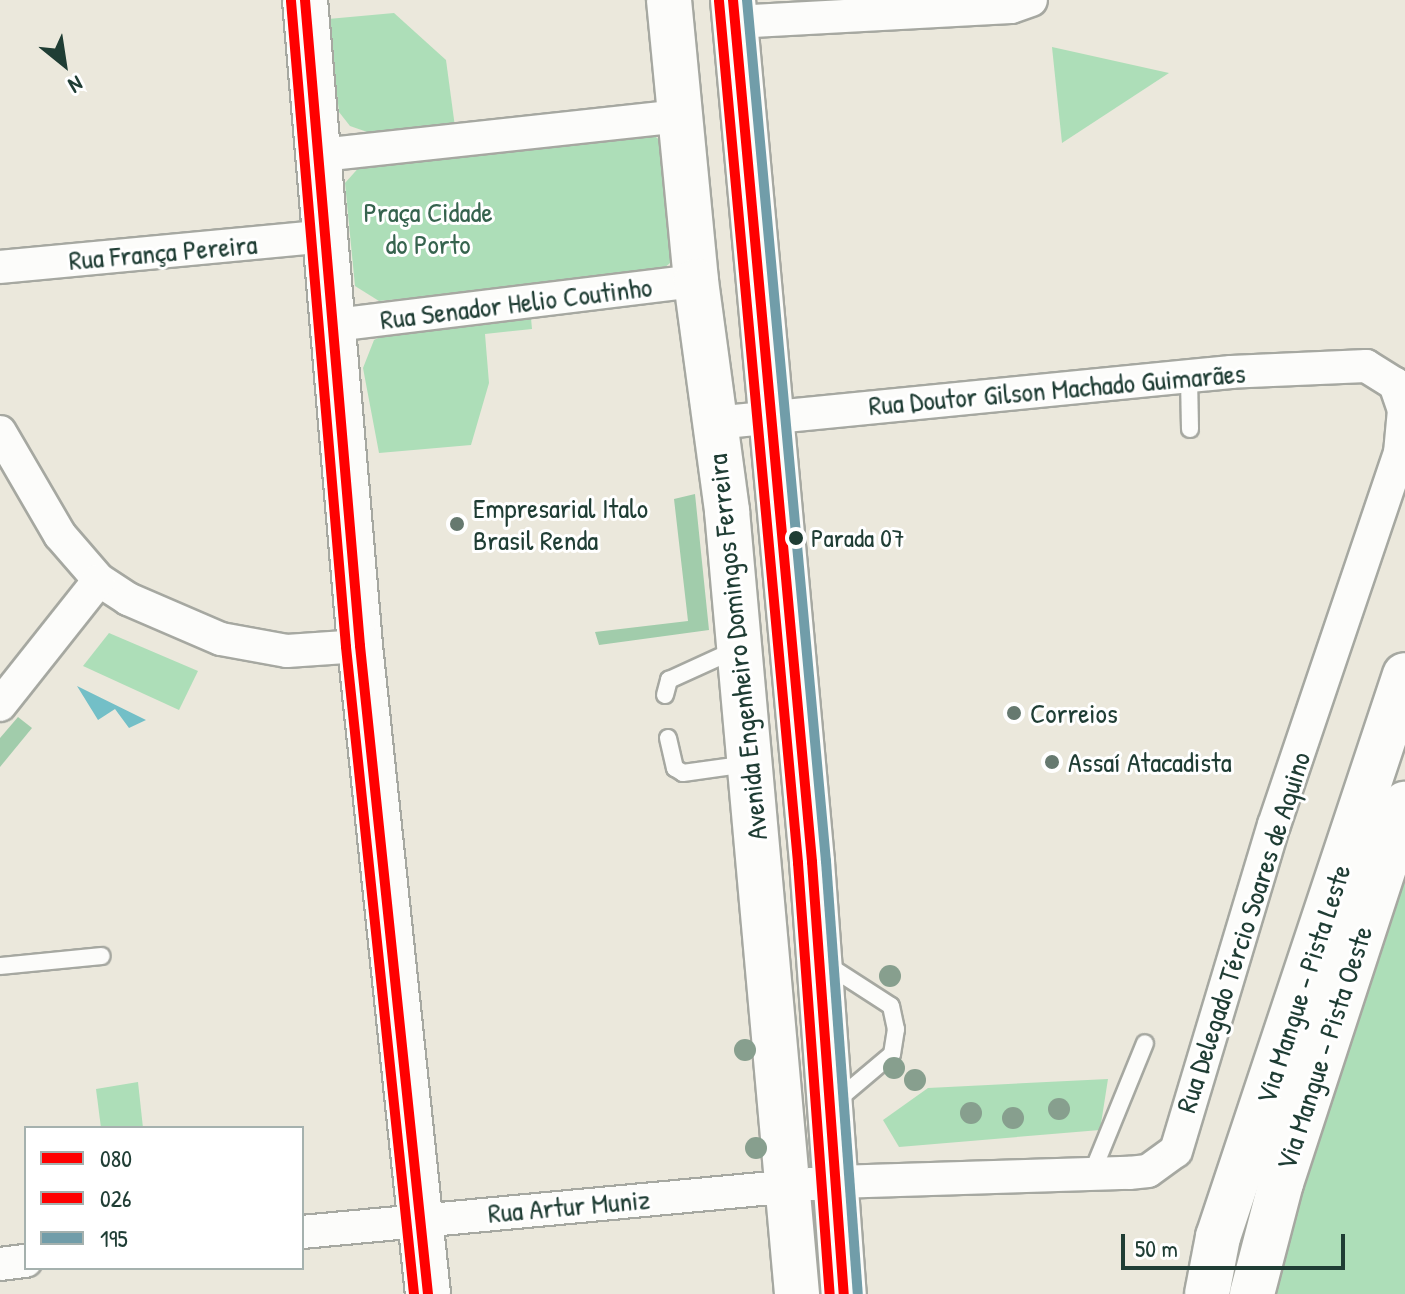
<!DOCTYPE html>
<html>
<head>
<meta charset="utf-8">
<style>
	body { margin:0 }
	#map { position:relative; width:1405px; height:1294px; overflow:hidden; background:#ebe8dc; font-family:"Patrick Hand",sans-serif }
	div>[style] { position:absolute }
	.green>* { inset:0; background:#addeb8 }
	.forest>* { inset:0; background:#a1ccab }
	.water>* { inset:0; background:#73bfc7 }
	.roads { filter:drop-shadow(2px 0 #a6a8a1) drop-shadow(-2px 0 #a6a8a1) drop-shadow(0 2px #a6a8a1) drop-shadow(0 -2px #a6a8a1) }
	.lane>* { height:16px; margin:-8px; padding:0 8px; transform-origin:8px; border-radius:8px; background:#fcfcfa }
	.street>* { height:32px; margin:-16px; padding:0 16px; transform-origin:16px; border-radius:16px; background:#fcfcfa }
	.secondary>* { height:44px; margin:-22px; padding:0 22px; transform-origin:22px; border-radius:22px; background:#fcfcfa }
	.primary>* { height:44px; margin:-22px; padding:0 22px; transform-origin:22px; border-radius:22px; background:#fcfcfa }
	.bus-1>* { height:10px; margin:-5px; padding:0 5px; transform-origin:5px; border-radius:5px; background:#f00 }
	.bus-2>* { height:10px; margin:-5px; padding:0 5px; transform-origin:5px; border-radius:5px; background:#f00 }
	.bus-3>* { height:10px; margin:-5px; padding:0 5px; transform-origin:5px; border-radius:5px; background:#719da9 }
	.trees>* { width:22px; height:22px; margin:-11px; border-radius:50%; background:#879f8e }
	.dots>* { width:22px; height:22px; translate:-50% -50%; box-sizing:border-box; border:4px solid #fff; border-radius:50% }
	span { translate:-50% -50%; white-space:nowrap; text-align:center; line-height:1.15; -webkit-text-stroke:6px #fff; paint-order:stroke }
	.bus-label { font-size:26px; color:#1f3d34 }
	.left { translate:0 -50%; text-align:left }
	.park-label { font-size:28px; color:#36634e }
	.street-label { font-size:28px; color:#1f3d34 }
	.poi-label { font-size:28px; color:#1f3d34 }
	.legend { position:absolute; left:24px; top:1126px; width:280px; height:144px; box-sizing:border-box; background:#fff; border:2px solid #a5b1ae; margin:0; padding:10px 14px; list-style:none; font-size:24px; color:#1f3d34 }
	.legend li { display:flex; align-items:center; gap:16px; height:40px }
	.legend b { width:40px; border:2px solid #a5b1ae }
	.north { position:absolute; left:24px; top:24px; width:80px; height:80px; -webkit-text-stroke:6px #fff; paint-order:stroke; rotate:150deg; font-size:22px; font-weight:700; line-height:32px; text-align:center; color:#1f3d34 }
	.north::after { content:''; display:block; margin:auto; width:28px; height:36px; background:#1f3d34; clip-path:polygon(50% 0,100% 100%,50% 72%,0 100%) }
	.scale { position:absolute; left:1121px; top:1234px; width:224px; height:36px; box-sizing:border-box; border:4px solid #1f3d34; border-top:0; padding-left:10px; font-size:24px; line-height:28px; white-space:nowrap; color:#1f3d34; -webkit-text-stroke:6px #fff; paint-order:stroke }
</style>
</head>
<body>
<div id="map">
	<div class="green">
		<i style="clip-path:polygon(394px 13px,446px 60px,455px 127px,370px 133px,350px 126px,339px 112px,328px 19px)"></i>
		<i style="clip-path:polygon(1052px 47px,1169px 73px,1062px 143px)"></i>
		<i style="clip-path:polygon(653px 135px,664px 143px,682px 252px,659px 273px,379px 301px,355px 286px,345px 183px,362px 164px)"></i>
		<i style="clip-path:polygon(531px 318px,532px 329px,485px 334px,489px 383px,471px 445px,379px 453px,363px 368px,374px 340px,392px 331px)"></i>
		<i style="clip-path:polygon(109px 633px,198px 671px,179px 710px,83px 666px)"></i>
		<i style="clip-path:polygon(1405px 864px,1405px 1294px,1273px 1294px,1297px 1189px)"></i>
		<i style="clip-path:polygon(1108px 1079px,1100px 1130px,899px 1147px,883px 1120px,928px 1088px)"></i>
		<i style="clip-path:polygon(138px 1082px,143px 1128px,101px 1128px,96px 1089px)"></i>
	</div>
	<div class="forest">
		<i style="clip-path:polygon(695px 494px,709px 630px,599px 645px,595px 632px,688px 621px,674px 499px)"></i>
		<i style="clip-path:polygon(18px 717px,32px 728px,0 767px,0 738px)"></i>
	</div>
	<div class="water">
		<i style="clip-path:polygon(77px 686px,146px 720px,129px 728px,115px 709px,98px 720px)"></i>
	</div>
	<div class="roads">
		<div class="lane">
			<i style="left:1189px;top:377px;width:52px;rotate:88.9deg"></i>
			<i style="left:665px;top:695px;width:16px;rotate:-75deg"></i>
			<i style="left:669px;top:680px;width:75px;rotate:-24.5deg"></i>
			<i style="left:668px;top:738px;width:31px;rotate:77deg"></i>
			<i style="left:675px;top:768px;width:9px;rotate:32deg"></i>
			<i style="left:683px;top:773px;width:66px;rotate:-7.9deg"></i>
			<i style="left:826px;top:964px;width:77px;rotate:32.9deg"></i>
			<i style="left:891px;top:1006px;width:24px;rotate:78deg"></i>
			<i style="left:896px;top:1029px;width:25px;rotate:99deg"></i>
			<i style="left:892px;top:1054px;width:75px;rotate:139.9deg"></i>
			<i style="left:0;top:966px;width:102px;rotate:-5.6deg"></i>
			<i style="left:1092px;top:1173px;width:140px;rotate:-67.8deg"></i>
		</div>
		<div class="street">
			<i style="left:734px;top:22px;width:277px;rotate:-3.1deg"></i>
			<i style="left:1011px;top:7px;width:21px;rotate:-19deg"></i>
			<i style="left:321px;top:155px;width:359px;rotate:-6.2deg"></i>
			<i style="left:0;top:267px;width:328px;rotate:-5.4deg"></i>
			<i style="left:336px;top:325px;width:363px;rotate:-7deg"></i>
			<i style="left:0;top:432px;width:119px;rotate:59.8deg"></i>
			<i style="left:60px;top:535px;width:60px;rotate:49.1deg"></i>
			<i style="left:99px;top:580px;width:35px;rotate:33deg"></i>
			<i style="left:128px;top:599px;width:101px;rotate:23.3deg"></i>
			<i style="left:221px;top:639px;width:67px;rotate:10.3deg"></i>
			<i style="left:287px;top:651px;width:73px;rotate:-3.9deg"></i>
			<i style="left:0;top:705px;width:159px;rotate:-51.6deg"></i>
			<i style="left:302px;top:1232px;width:536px;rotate:-5.35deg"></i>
			<i style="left:836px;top:1182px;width:293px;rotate:-1.8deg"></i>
			<i style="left:1129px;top:1173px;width:19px;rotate:-6deg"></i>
			<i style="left:1148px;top:1171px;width:34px;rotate:-36deg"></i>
			<i style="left:1176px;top:1151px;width:340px;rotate:-73.3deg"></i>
			<i style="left:1274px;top:825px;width:393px;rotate:-71.3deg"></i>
			<i style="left:1400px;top:453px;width:43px;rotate:-84.7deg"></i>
			<i style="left:1404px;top:410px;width:28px;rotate:-109deg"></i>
			<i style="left:1395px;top:384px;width:34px;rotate:-148deg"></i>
			<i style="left:1366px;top:366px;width:135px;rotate:177.5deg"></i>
			<i style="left:1231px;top:372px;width:519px;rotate:174.36deg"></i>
			<i style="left:0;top:1264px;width:26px;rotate:-7deg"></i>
		</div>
		<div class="secondary">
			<i style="left:305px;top:0;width:648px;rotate:85.13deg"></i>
			<i style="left:360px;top:646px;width:652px;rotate:84.01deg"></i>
		</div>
		<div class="primary">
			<i style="left:669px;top:0;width:282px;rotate:84.5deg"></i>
			<i style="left:696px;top:281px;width:232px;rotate:82.3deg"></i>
			<i style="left:727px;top:511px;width:786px;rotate:84.89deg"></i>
			<i style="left:733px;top:0;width:866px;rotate:84.76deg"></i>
			<i style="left:812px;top:862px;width:433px;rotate:85.8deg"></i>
			<i style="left:1207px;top:1294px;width:58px;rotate:-79.1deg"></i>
			<i style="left:1218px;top:1237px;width:592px;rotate:-71.6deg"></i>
			<i style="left:1252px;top:1294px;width:115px;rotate:-75.4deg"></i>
			<i style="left:1281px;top:1183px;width:399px;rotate:-71.9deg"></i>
		</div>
	</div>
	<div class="bus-1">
		<i style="left:305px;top:0;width:648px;rotate:85.13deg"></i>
		<i style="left:360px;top:646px;width:652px;rotate:84.01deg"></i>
		<i style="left:733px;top:0;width:866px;rotate:84.76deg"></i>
		<i style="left:812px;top:862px;width:433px;rotate:85.8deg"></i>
	</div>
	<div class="bus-2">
		<i style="left:291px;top:1px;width:648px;rotate:85.13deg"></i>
		<i style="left:346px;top:647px;width:651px;rotate:84deg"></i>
		<i style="left:719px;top:1px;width:866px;rotate:84.76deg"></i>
		<i style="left:798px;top:863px;width:432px;rotate:85.8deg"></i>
	</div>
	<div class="bus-3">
		<i style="left:747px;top:0;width:865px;rotate:84.76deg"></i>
		<i style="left:826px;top:861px;width:433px;rotate:85.8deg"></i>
	</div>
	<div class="trees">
		<i style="left:890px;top:976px"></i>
		<i style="left:745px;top:1050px"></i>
		<i style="left:894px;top:1068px"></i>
		<i style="left:915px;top:1080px"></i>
		<i style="left:1059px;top:1109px"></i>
		<i style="left:971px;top:1113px"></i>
		<i style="left:1013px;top:1118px"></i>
		<i style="left:756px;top:1148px"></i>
	</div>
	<div class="dots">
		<i style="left:457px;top:524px;background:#66796f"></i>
		<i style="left:796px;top:538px;background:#1f3d34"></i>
		<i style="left:1014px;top:713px;background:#66796f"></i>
		<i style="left:1052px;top:762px;background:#66796f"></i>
	</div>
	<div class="bus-label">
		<span class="left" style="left:811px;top:538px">Parada 07</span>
	</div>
	<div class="park-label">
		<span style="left:428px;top:228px">Praça Cidade<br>do Porto</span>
	</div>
	<div class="street-label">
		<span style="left:163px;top:252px;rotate:-5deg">Rua França Pereira</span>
		<span style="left:516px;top:303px;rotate:-7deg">Rua Senador Helio Coutinho</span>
		<span style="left:1057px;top:389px;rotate:-5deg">Rua Doutor Gilson Machado Guimarães</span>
		<span style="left:737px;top:647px;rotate:-96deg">Avenida Engenheiro Domingos Ferreira</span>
		<span style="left:1243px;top:932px;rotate:-72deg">Rua Delegado Tércio Soares de Aquino</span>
		<span style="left:1303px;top:984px;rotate:-72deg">Via Mangue - Pista Leste</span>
		<span style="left:1324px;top:1048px;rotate:-72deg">Via Mangue - Pista Oeste</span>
		<span style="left:569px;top:1206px;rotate:-5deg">Rua Artur Muniz</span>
	</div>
	<div class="poi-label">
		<span class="left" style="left:473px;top:524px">Empresarial Italo<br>Brasil Renda</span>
		<span class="left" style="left:1030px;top:713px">Correios</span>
		<span class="left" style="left:1068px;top:762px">Assaí Atacadista</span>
	</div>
	<ul class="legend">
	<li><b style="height:10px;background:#f00"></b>080</li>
	<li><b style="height:10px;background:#f00"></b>026</li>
	<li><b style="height:10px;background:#719da9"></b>195</li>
	</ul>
	<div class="north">N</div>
	<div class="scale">50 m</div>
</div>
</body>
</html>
